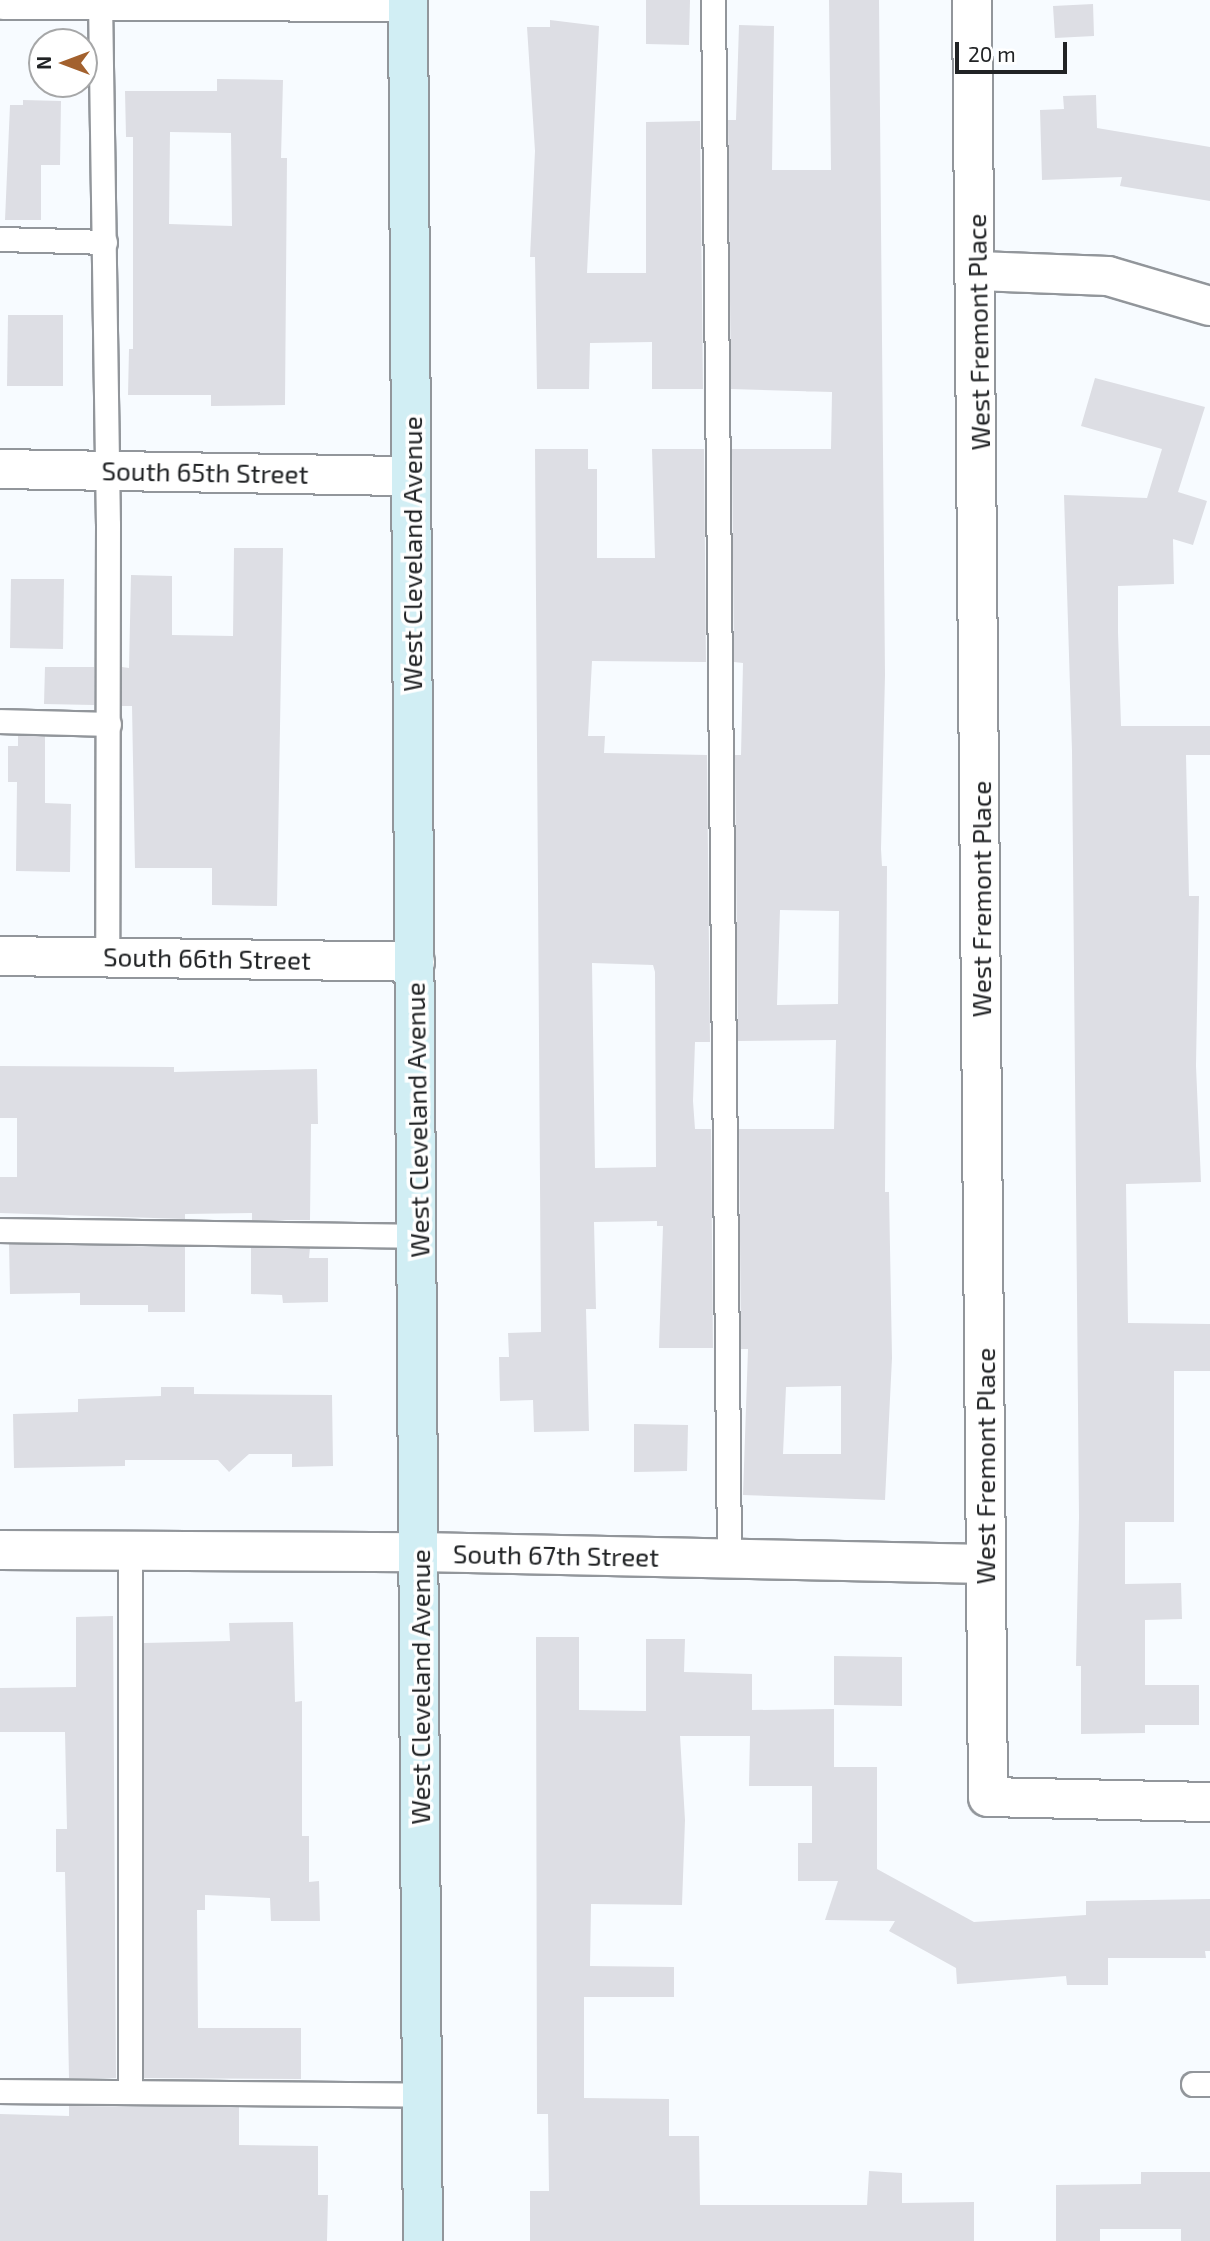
<!DOCTYPE html>
<html>
<head>
<meta charset="utf-8">
<style>
	body { margin:0 }
	#map { position:relative; width:1210px; height:2241px; overflow:hidden; background:#f7fbff; font-family:"Exo 2",sans-serif }
	div>[style] { position:absolute }
	.building>* { inset:0; background:#dddee4 }
	.roads { filter:drop-shadow(2px 0 #92969b) drop-shadow(-2px 0 #92969b) drop-shadow(0 2px #92969b) drop-shadow(0 -2px #92969b) }
	.lane>* { height:23px; margin:-11.5px; padding:0 11.5px; transform-origin:11.5px; border-radius:11.5px; background:#fff }
	.street>* { height:38px; margin:-19px; padding:0 19px; transform-origin:19px; border-radius:19px; background:#fff }
	.secondary>* { height:38px; margin:-19px; padding:0 19px; transform-origin:19px; border-radius:19px; background:#d1eef4 }
	span { translate:-50% -50%; white-space:nowrap; text-align:center; line-height:1.15; -webkit-text-stroke:7px #fff; paint-order:stroke }
	.street-label { font-size:26px; color:#212325 }
	.north { position:absolute; left:28px; top:28px; width:70px; height:70px; box-sizing:border-box; background:#fff; border:2px solid #a6a7a8; border-radius:50%; rotate:270deg; font-size:19px; font-weight:700; line-height:28px; text-align:center; color:#212325 }
	.north::after { content:''; display:block; margin:auto; width:24px; height:32px; background:#a3612e; clip-path:polygon(50% 0,100% 100%,50% 72%,0 100%) }
	.scale { position:absolute; left:955px; top:42px; width:112px; height:32px; box-sizing:border-box; border:4px solid #212325; border-top:0; padding-left:9px; font-size:21px; line-height:24px; white-space:nowrap; color:#212325; -webkit-text-stroke:5px #fff; paint-order:stroke }
</style>
</head>
<body>
<div id="map">
	<div class="building">
		<i style="clip-path:polygon(646px 0,690px 0,689px 45px,646px 44px)"></i>
		<i style="clip-path:polygon(evenodd,829px 0,879px 0,885px 675px,881px 849px,882px 866px,887px 866px,885px 1192px,889px 1192px,892px 1358px,885px 1500px,743px 1495px,748px 1349px,741px 1349px,739px 1129px,834px 1129px,836px 1040px,738px 1041px,735px 755px,741px 755px,743px 663px,734px 662px,732px 449px,831px 449px,832px 392px,731px 389px,728px 120px,736px 120px,739px 25px,774px 26px,772px 170px,831px 170px,829px 0,780px 910px,839px 911px,838px 1004px,777px 1005px,780px 910px,829px 0,841px 1386px,841px 1454px,783px 1454px,786px 1387px,841px 1386px)"></i>
		<i style="clip-path:polygon(1093px 4px,1094px 36px,1055px 38px,1053px 6px)"></i>
		<i style="clip-path:polygon(550px 20px,599px 26px,587px 273px,646px 273px,646px 122px,700px 121px,703px 389px,652px 389px,652px 342px,590px 343px,589px 389px,537px 389px,535px 257px,530px 257px,535px 151px,527px 27px,550px 27px)"></i>
		<i style="clip-path:polygon(evenodd,217px 79px,283px 80px,281px 158px,287px 158px,285px 405px,211px 406px,211px 395px,128px 395px,129px 349px,133px 349px,133px 137px,126px 137px,125px 91px,217px 91px,217px 79px,170px 132px,231px 133px,232px 226px,169px 224px,170px 132px)"></i>
		<i style="clip-path:polygon(1096px 95px,1097px 128px,1210px 147px,1210px 201px,1120px 186px,1122px 177px,1042px 180px,1040px 110px,1064px 109px,1063px 96px)"></i>
		<i style="clip-path:polygon(23px 100px,61px 101px,60px 165px,41px 165px,41px 220px,5px 220px,10px 105px,23px 105px)"></i>
		<i style="clip-path:polygon(8px 315px,63px 315px,63px 386px,7px 386px)"></i>
		<i style="clip-path:polygon(1095px 378px,1205px 407px,1178px 492px,1207px 501px,1193px 545px,1173px 539px,1174px 584px,1118px 586px,1118px 632px,1121px 726px,1210px 726px,1210px 755px,1186px 755px,1189px 896px,1199px 896px,1196px 1066px,1201px 1182px,1126px 1184px,1128px 1323px,1210px 1324px,1210px 1371px,1174px 1371px,1174px 1522px,1125px 1522px,1125px 1584px,1181px 1583px,1182px 1619px,1145px 1620px,1145px 1685px,1199px 1685px,1199px 1725px,1145px 1725px,1145px 1733px,1081px 1734px,1081px 1666px,1076px 1666px,1079px 1517px,1072px 751px,1064px 495px,1147px 498px,1162px 449px,1081px 426px)"></i>
		<i style="clip-path:polygon(evenodd,535px 449px,588px 449px,588px 469px,597px 469px,597px 558px,655px 558px,652px 449px,704px 449px,706px 662px,592px 661px,588px 736px,605px 736px,604px 753px,707px 755px,710px 1042px,695px 1042px,693px 1101px,695px 1129px,711px 1129px,713px 1348px,659px 1348px,663px 1226px,657px 1226px,657px 1221px,594px 1222px,596px 1309px,586px 1309px,589px 1431px,534px 1432px,533px 1400px,500px 1401px,499px 1357px,509px 1357px,508px 1333px,541px 1332px,535px 449px,592px 963px,653px 965px,655px 972px,656px 1167px,595px 1168px,592px 963px)"></i>
		<i style="clip-path:polygon(234px 548px,283px 548px,277px 906px,212px 905px,212px 868px,135px 868px,132px 706px,122px 706px,122px 667px,129px 668px,131px 575px,172px 576px,172px 635px,233px 636px)"></i>
		<i style="clip-path:polygon(11px 579px,64px 579px,63px 649px,10px 648px)"></i>
		<i style="clip-path:polygon(45px 667px,94px 667px,94px 705px,44px 704px)"></i>
		<i style="clip-path:polygon(18px 736px,45px 736px,45px 803px,71px 804px,70px 872px,16px 871px,17px 782px,8px 782px,8px 746px,18px 746px)"></i>
		<i style="clip-path:polygon(0 1066px,174px 1067px,174px 1072px,317px 1069px,318px 1124px,311px 1124px,310px 1220px,252px 1220px,252px 1213px,185px 1214px,185px 1219px,0 1213px,0 1177px,17px 1177px,17px 1118px,0 1118px)"></i>
		<i style="clip-path:polygon(9px 1244px,185px 1247px,185px 1312px,148px 1312px,148px 1305px,80px 1305px,80px 1293px,10px 1294px)"></i>
		<i style="clip-path:polygon(251px 1248px,310px 1248px,309px 1258px,328px 1258px,328px 1302px,283px 1303px,282px 1295px,251px 1294px)"></i>
		<i style="clip-path:polygon(161px 1387px,194px 1387px,194px 1394px,332px 1395px,333px 1466px,292px 1467px,292px 1454px,249px 1454px,229px 1472px,218px 1460px,125px 1460px,125px 1466px,14px 1468px,13px 1414px,78px 1412px,78px 1399px,161px 1396px)"></i>
		<i style="clip-path:polygon(634px 1424px,688px 1425px,687px 1471px,634px 1472px)"></i>
		<i style="clip-path:polygon(113px 1616px,116px 2078px,69px 2078px,65px 1872px,56px 1872px,56px 1829px,67px 1829px,65px 1732px,0 1732px,0 1688px,76px 1687px,76px 1617px)"></i>
		<i style="clip-path:polygon(293px 1622px,295px 1702px,302px 1701px,302px 1836px,309px 1836px,309px 1882px,319px 1881px,320px 1921px,271px 1921px,270px 1898px,205px 1895px,205px 1910px,197px 1910px,198px 2028px,301px 2028px,301px 2079px,144px 2078px,144px 1643px,230px 1641px,229px 1623px)"></i>
		<i style="clip-path:polygon(536px 1637px,579px 1637px,579px 1710px,646px 1711px,646px 1639px,685px 1639px,684px 1672px,752px 1674px,752px 1710px,834px 1709px,834px 1767px,877px 1767px,877px 1869px,974px 1922px,1086px 1915px,1086px 1901px,1210px 1899px,1210px 1951px,1205px 1951px,1206px 1958px,1108px 1958px,1108px 1985px,1067px 1985px,1066px 1976px,957px 1984px,956px 1968px,889px 1931px,895px 1921px,825px 1920px,838px 1881px,798px 1881px,798px 1843px,812px 1843px,812px 1786px,749px 1786px,750px 1736px,680px 1736px,685px 1820px,682px 1905px,591px 1904px,590px 1966px,674px 1967px,674px 1997px,584px 1997px,584px 2098px,669px 2099px,669px 2136px,699px 2136px,700px 2205px,867px 2205px,869px 2171px,902px 2173px,902px 2203px,974px 2202px,974px 2241px,530px 2241px,530px 2191px,549px 2191px,548px 2114px,537px 2114px)"></i>
		<i style="clip-path:polygon(834px 1656px,902px 1657px,902px 1706px,834px 1705px)"></i>
		<i style="clip-path:polygon(69px 2106px,239px 2107px,239px 2145px,318px 2146px,318px 2195px,328px 2195px,327px 2241px,0 2241px,0 2114px,69px 2116px)"></i>
		<i style="clip-path:polygon(1141px 2172px,1210px 2172px,1210px 2241px,1181px 2241px,1181px 2229px,1100px 2229px,1100px 2241px,1056px 2241px,1056px 2185px,1141px 2184px)"></i>
	</div>
	<div class="roads">
		<div class="lane">
			<i style="left:100px;top:0;width:524px;rotate:89.13deg"></i>
			<i style="left:108px;top:524px;width:433px;rotate:90.1deg"></i>
			<i style="left:713px;top:0;width:1559px;rotate:89.41deg"></i>
			<i style="left:0;top:239px;width:105px;rotate:1.6deg"></i>
			<i style="left:0;top:721px;width:109px;rotate:1.6deg"></i>
			<i style="left:0;top:1230px;width:418px;rotate:0.8deg"></i>
			<i style="left:130px;top:1551px;width:541px;rotate:90deg"></i>
			<i style="left:1193px;top:2084px;width:17px"></i>
			<i style="left:0;top:2091px;width:423px;rotate:0.5deg"></i>
		</div>
		<div class="street">
			<i style="left:3px;top:0;width:405px;rotate:0.3deg"></i>
			<i style="left:972px;top:0;width:1797px;rotate:89.49deg"></i>
			<i style="left:988px;top:1797px;width:222px;rotate:1.3deg"></i>
			<i style="left:978px;top:271px;width:130px;rotate:2.2deg"></i>
			<i style="left:1108px;top:276px;width:106px;rotate:16.4deg"></i>
			<i style="left:0;top:469px;width:411px;rotate:1deg"></i>
			<i style="left:0;top:956px;width:415px;rotate:0.8deg"></i>
			<i style="left:0;top:1550px;width:419px;rotate:0.3deg"></i>
			<i style="left:419px;top:1552px;width:567px;rotate:1.21deg"></i>
		</div>
		<div class="secondary">
			<i style="left:408px;top:0;width:2241px;rotate:89.62deg"></i>
		</div>
	</div>
	<div class="street-label">
		<span style="left:978px;top:332px;rotate:-91deg">West Fremont Place</span>
		<span style="left:205px;top:472px;rotate:1deg">South 65th Street</span>
		<span style="left:412px;top:554px;rotate:-90deg">West Cleveland Avenue</span>
		<span style="left:981px;top:899px;rotate:-90deg">West Fremont Place</span>
		<span style="left:207px;top:958px;rotate:1deg">South 66th Street</span>
		<span style="left:417px;top:1120px;rotate:-91deg">West Cleveland Avenue</span>
		<span style="left:985px;top:1466px;rotate:-90deg">West Fremont Place</span>
		<span style="left:556px;top:1555px;rotate:1deg">South 67th Street</span>
		<span style="left:420px;top:1687px;rotate:-90deg">West Cleveland Avenue</span>
	</div>
	<div class="north">N</div>
	<div class="scale">20 m</div>
</div>
</body>
</html>
